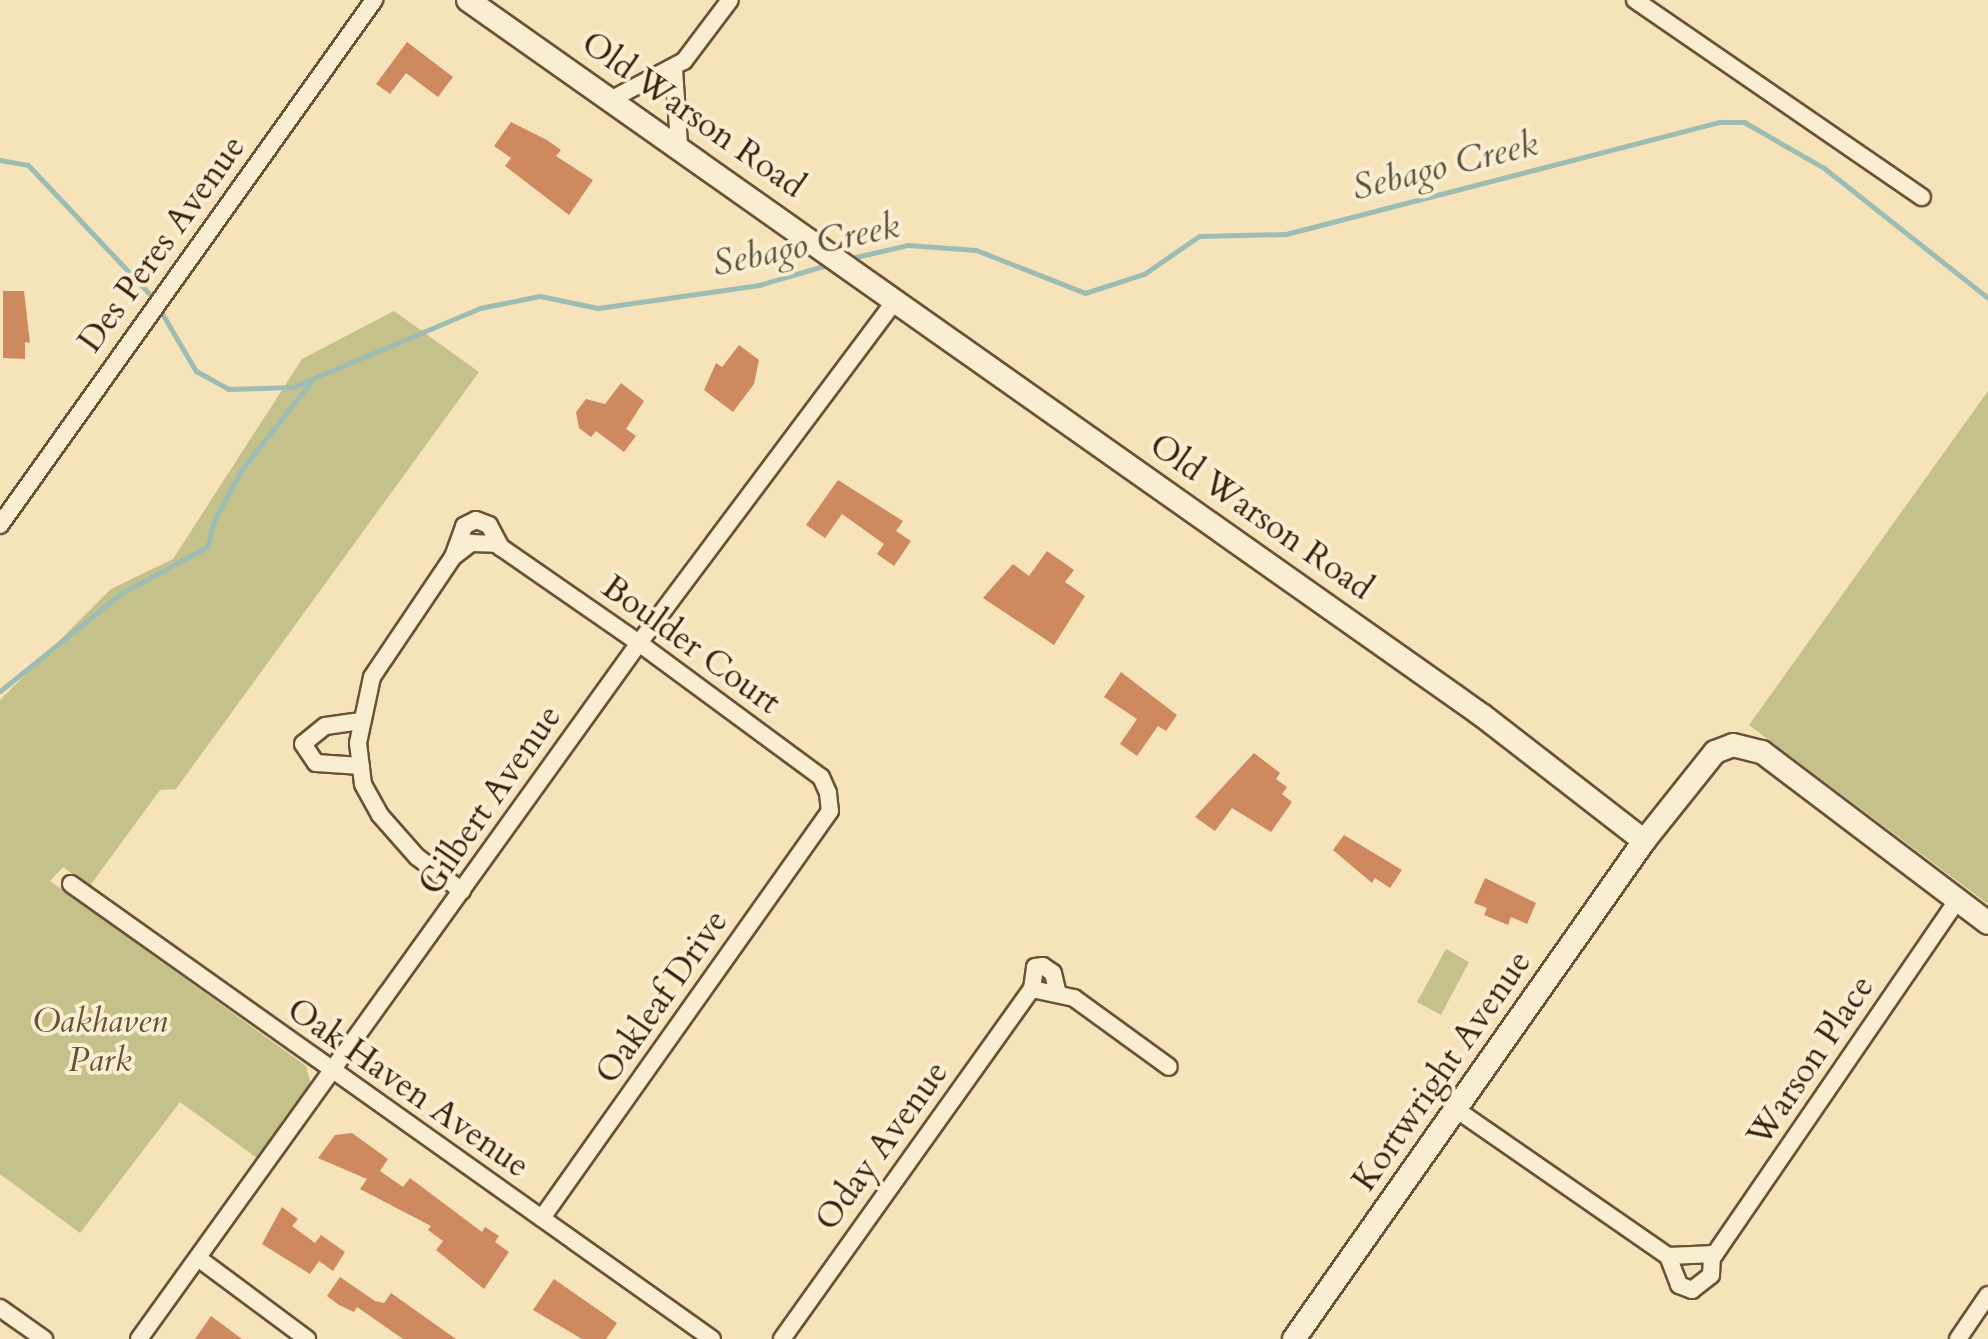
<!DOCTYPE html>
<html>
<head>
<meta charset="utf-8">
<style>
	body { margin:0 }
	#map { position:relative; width:1988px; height:1339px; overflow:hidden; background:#f6e3b9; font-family:Cardo,serif }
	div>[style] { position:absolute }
	.green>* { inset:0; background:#c4c18a }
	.stream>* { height:5px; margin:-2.5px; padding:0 2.5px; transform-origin:2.5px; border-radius:2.5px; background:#9dbdb4 }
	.building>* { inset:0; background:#cf895e }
	.roads { filter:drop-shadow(2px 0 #6a5237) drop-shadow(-2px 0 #6a5237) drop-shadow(0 2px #6a5237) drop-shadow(0 -2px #6a5237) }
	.street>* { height:16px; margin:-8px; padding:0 8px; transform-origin:8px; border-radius:8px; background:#f9edd2 }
	.secondary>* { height:22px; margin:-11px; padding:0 11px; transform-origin:11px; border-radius:11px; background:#f9edd2 }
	span { translate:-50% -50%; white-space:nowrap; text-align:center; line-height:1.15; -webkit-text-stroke:8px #f9edd2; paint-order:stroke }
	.street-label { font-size:34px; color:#3c210c }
	.park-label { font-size:34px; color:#655132; font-style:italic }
	.water-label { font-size:36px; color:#59503e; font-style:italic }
</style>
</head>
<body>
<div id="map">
	<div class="green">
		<i style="clip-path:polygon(394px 311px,479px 372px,176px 789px,160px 790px,89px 887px,63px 867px,50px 881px,306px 1066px,311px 1085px,257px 1158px,180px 1102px,80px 1233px,0 1174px,0 700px,111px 589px,173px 559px,302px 359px)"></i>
		<i style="clip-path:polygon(1988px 391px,1988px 904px,1749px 725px)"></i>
		<i style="clip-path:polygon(1446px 949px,1469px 962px,1441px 1015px,1417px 1002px)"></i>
	</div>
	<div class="stream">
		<i style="left:0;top:160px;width:28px;rotate:10deg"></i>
		<i style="left:28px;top:165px;width:187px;rotate:46.7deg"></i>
		<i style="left:847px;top:259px;width:63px;rotate:-12.9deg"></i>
		<i style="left:908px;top:245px;width:68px;rotate:4.2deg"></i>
		<i style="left:976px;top:250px;width:117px;rotate:21.5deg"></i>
		<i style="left:1085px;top:293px;width:62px;rotate:-17.9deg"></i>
		<i style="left:1144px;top:274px;width:67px;rotate:-34.6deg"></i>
		<i style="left:1199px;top:236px;width:87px;rotate:-1.3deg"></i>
		<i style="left:1286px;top:234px;width:448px;rotate:-14.5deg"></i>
		<i style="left:1720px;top:122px;width:24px"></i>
		<i style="left:1744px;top:122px;width:92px;rotate:29.9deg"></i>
		<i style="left:1824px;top:168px;width:209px;rotate:38.4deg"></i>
		<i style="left:160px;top:310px;width:71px;rotate:59.5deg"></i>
		<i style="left:196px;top:371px;width:37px;rotate:29deg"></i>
		<i style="left:228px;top:389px;width:65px;rotate:-1.8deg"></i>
		<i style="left:293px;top:387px;width:203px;rotate:-22.9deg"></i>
		<i style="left:480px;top:308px;width:61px;rotate:-11.3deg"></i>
		<i style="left:540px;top:296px;width:59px;rotate:11.7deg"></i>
		<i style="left:598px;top:308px;width:163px;rotate:-8.1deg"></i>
		<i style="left:759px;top:285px;width:74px;rotate:-16.5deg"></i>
		<i style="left:0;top:691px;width:154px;rotate:-38.9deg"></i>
		<i style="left:120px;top:594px;width:99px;rotate:-28.4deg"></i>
		<i style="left:207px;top:547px;width:30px;rotate:-75deg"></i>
		<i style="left:215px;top:518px;width:56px;rotate:-61.1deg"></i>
		<i style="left:242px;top:469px;width:110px;rotate:-51.7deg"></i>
	</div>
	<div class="building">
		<i style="clip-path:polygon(407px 42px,453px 77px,438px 97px,406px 73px,390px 94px,376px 84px)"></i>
		<i style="clip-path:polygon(511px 122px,547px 140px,561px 150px,556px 156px,593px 180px,569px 215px,505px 166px,511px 158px,494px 146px)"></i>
		<i style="clip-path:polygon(3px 291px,24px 291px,30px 343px,25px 342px,25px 359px,3px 358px)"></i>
		<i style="clip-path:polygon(739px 345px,759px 360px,754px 384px,733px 412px,704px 390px,716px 363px,722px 367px)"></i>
		<i style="clip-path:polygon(621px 383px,644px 401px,626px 429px,636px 436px,624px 452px,596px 431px,591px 437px,579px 428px,576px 412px,586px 399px,605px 404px)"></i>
		<i style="clip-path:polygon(838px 480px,903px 521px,896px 531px,911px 541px,894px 566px,877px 554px,884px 544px,842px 514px,825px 538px,806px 525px)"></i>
		<i style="clip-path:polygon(1047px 551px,1074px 570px,1065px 582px,1085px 596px,1054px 645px,983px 598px,1013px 564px,1029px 576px)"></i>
		<i style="clip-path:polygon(1121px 672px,1177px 715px,1166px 731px,1158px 726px,1137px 756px,1120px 744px,1137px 719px,1104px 697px)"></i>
		<i style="clip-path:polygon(1254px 753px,1280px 773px,1276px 779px,1287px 787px,1282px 794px,1292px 802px,1271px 832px,1232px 808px,1215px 831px,1195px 817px)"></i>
		<i style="clip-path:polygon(1344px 835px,1402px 870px,1390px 888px,1375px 878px,1372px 883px,1333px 850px)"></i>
		<i style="clip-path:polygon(1485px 878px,1536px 903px,1527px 924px,1511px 917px,1508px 925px,1484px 915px,1487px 908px,1474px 903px)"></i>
		<i style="clip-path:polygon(352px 1133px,388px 1159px,380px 1171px,403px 1187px,410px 1178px,482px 1232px,485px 1227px,499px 1236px,495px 1242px,509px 1252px,484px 1289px,436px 1250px,443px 1241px,428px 1230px,431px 1226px,360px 1189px,367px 1179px,318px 1158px,335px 1135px)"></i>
		<i style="clip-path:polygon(282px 1207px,298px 1219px,292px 1226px,315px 1243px,321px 1235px,345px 1252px,333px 1271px,319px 1261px,310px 1274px,262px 1244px)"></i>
		<i style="clip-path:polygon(340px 1277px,375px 1301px,384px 1303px,391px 1293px,456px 1339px,403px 1339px,357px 1307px,354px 1312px,339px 1305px,327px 1296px)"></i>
		<i style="clip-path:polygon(554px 1279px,617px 1323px,606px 1339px,582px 1339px,533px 1310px)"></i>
		<i style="clip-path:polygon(211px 1316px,242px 1339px,195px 1339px)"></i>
	</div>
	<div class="roads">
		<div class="street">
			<i style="left:1635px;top:0;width:348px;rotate:34.5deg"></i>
			<i style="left:674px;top:69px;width:76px;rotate:86.2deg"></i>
			<i style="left:614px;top:98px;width:79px;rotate:-27.9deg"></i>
			<i style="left:684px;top:61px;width:76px;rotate:-53deg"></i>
			<i style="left:0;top:525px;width:645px;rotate:-54.53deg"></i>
			<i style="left:453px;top:557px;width:33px;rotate:-70deg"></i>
			<i style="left:464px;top:526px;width:13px;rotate:-27deg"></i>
			<i style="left:476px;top:520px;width:14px;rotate:21deg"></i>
			<i style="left:489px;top:525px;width:26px;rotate:62deg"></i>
			<i style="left:361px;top:721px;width:36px;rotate:172deg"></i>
			<i style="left:325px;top:726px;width:28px;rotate:141deg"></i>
			<i style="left:303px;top:744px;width:23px;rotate:56deg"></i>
			<i style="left:316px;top:763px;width:45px;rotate:3.8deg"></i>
			<i style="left:71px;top:884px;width:786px;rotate:35.37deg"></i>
			<i style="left:462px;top:891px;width:56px;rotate:-142.9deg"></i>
			<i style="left:417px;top:857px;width:56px;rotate:-131.4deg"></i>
			<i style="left:380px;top:815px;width:35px;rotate:-119deg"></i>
			<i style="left:363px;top:784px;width:41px;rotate:-97deg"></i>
			<i style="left:358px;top:743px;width:67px;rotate:-78deg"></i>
			<i style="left:372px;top:677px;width:145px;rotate:-56deg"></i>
			<i style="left:453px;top:557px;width:23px;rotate:-38deg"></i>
			<i style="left:471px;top:543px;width:25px;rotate:2deg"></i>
			<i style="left:496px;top:544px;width:174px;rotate:34.7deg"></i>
			<i style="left:639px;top:643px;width:226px;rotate:36.4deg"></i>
			<i style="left:821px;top:777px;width:17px;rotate:66deg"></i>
			<i style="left:828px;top:793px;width:18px;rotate:84deg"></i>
			<i style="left:830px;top:811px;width:499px;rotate:125.3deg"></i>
			<i style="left:1032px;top:989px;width:43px;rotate:12.1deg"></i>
			<i style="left:1074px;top:998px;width:117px;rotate:36deg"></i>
			<i style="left:1032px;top:989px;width:22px;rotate:-82deg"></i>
			<i style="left:1035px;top:967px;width:8px;rotate:-7deg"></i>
			<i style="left:1043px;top:966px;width:12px;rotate:35deg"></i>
			<i style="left:1053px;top:973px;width:17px;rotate:77deg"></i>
			<i style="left:1457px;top:1110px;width:257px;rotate:34.7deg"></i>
			<i style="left:1668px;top:1256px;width:47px;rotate:-2.4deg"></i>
			<i style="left:1715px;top:1254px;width:429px;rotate:-55.6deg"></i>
			<i style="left:1668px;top:1256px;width:31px;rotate:69deg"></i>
			<i style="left:1679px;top:1285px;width:14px;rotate:21deg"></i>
			<i style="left:1692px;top:1290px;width:24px;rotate:-38deg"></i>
			<i style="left:1711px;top:1275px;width:21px;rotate:-87deg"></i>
			<i style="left:198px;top:1258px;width:136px;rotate:36.6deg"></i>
			<i style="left:0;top:1308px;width:54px;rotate:35.2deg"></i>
			<i style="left:139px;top:1339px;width:857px;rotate:-54.31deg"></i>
			<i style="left:639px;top:643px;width:429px;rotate:-53.2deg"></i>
			<i style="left:782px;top:1339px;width:430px;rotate:-54.5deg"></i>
			<i style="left:1958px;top:1339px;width:53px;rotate:-55.7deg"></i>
		</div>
		<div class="secondary">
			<i style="left:468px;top:0;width:1242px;rotate:35.2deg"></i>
			<i style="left:1483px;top:716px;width:204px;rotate:37.8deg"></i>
			<i style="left:1294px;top:1339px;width:609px;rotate:-54.9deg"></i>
			<i style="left:1644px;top:841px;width:114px;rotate:-51.4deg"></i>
			<i style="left:1715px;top:752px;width:19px;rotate:-21deg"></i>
			<i style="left:1733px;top:745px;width:30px;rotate:14deg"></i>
			<i style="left:1762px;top:752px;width:283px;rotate:37.1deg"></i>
		</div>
	</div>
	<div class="street-label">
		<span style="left:693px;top:115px;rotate:35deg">Old Warson Road</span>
		<span style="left:162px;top:244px;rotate:-54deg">Des Peres Avenue</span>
		<span style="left:1261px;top:517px;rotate:35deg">Old Warson Road</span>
		<span style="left:691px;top:645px;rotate:36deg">Boulder Court</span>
		<span style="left:490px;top:800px;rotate:-55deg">Gilbert Avenue</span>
		<span style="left:662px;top:997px;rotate:-55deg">Oakleaf Drive</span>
		<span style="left:1811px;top:1061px;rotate:-56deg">Warson Place</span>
		<span style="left:1442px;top:1071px;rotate:-55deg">Kortwright Avenue</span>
		<span style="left:408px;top:1088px;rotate:35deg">Oak Haven Avenue</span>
		<span style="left:882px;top:1146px;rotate:-54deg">Oday Avenue</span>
	</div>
	<div class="park-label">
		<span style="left:100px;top:1041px">Oakhaven<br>Park</span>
	</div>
	<div class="water-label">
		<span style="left:1445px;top:166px;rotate:-14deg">Sebago Creek</span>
		<span style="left:806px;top:245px;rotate:-12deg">Sebago Creek</span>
	</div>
</div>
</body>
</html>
